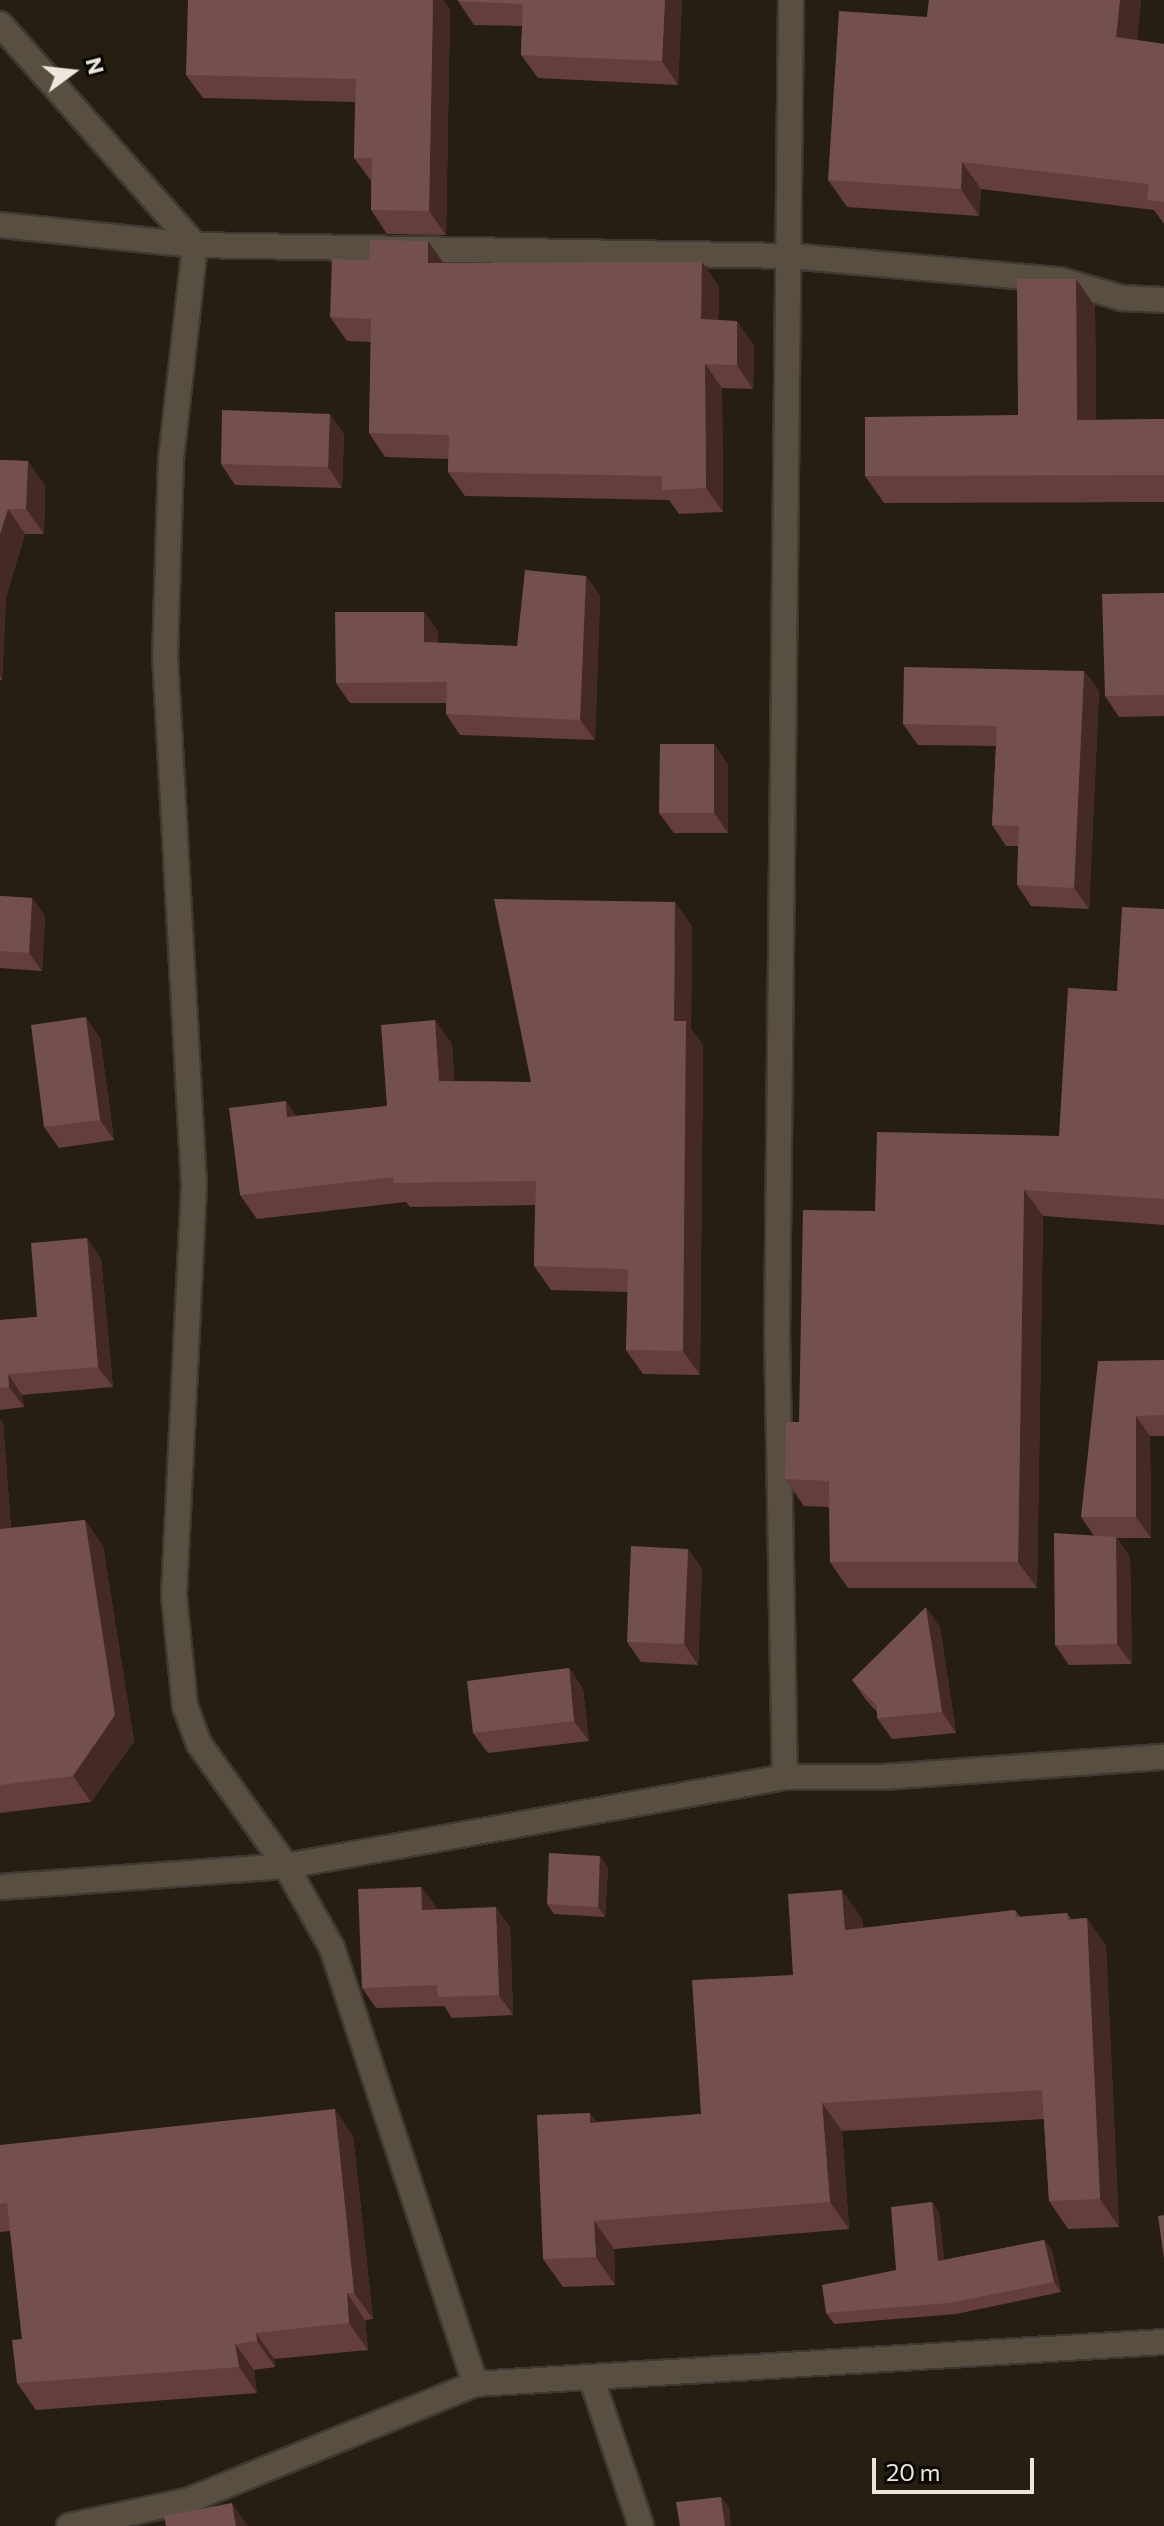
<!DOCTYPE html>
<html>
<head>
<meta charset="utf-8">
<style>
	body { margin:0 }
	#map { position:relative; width:1164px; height:2526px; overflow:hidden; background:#261e10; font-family:Commissioner,sans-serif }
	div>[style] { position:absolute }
	.roads { filter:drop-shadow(2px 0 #403932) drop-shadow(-2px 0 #403932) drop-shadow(0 2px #403932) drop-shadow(0 -2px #403932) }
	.street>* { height:24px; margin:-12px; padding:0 12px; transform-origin:12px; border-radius:12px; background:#594f41 }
	.wall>* { inset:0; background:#643e3c }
	.shaded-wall>* { inset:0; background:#452923 }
	.building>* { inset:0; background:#73504e }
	span { translate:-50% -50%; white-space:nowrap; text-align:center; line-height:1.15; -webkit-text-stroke:8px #0c0804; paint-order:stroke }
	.north { position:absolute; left:32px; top:32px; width:80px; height:80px; -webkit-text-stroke:6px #0c0804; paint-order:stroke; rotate:75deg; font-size:22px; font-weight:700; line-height:32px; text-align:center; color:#ece7de }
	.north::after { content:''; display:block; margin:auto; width:28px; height:36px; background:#ece7de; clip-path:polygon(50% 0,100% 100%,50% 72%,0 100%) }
	.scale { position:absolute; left:872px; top:2458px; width:162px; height:36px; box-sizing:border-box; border:4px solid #ece7de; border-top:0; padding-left:10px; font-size:24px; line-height:28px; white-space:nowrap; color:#ece7de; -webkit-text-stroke:6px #0c0804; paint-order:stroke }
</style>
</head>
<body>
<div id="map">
	<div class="roads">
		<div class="street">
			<i style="left:791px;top:0;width:1330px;rotate:90.6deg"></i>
			<i style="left:777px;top:1330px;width:447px;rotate:89deg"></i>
			<i style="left:785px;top:1777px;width:98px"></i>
			<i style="left:883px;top:1777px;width:282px;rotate:-4.1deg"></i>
			<i style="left:0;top:24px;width:295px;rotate:48.6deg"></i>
			<i style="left:195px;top:245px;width:214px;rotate:96.4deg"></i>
			<i style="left:171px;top:458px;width:197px;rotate:91.7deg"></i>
			<i style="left:165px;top:655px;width:531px;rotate:86.87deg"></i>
			<i style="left:194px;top:1185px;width:411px;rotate:92.8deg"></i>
			<i style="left:174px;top:1596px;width:111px;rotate:84.3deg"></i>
			<i style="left:185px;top:1706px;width:40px;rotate:69.8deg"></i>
			<i style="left:199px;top:1744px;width:150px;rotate:54.5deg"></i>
			<i style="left:286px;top:1866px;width:94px;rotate:60.7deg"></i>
			<i style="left:332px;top:1948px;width:459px;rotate:71.8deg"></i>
			<i style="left:0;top:225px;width:196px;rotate:5.9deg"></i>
			<i style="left:195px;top:245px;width:595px;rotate:1.06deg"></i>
			<i style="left:790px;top:256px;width:271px;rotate:5.1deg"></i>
			<i style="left:1060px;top:280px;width:65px;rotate:16.2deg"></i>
			<i style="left:1122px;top:298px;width:42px;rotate:2.7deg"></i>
			<i style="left:0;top:1887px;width:287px;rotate:-4.2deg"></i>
			<i style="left:286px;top:1866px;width:507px;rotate:-10.11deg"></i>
			<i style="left:592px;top:2380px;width:154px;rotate:71.4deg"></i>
			<i style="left:69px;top:2526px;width:121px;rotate:-12deg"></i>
			<i style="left:187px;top:2501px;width:311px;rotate:-22.1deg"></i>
			<i style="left:475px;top:2384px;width:690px;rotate:-3.49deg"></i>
		</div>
	</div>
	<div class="wall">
		<i style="clip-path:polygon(682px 0,678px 85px,538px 78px,521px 55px,522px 26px,474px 25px,458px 1px)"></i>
		<i style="clip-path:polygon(929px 0,1141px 0,1137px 40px,1164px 44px,1164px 224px,1154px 210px,981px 189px,979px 216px,847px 207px,828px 180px,927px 17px)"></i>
		<i style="clip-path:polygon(450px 9px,446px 235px,387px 234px,371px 210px,371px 181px,354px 158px,355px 102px,203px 98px,186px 75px)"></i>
		<i style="clip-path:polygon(444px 263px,719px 286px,718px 320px,754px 345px,753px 389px,722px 388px,723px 512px,679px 514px,669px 500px,465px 496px,448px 472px,448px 459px,385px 457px,369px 433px,371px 342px,347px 341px,330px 317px)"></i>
		<i style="clip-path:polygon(1076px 279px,1095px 306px,1096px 420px,1164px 419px,1164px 502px,884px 503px,865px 476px,1018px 415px)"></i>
		<i style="clip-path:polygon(344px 434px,342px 488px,235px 485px,221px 464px)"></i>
		<i style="clip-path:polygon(0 460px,28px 461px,45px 486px,44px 534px,25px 534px,6px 597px,2px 680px,0 680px)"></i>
		<i style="clip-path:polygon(586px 576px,600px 596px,595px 740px,460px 735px,446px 714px,446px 703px,350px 703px,336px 683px,424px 612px,438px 632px,438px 643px,517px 646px)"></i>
		<i style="clip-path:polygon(1164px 593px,1164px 716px,1119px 717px,1105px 696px)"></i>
		<i style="clip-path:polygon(1084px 671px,1099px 691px,1089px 909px,1031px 906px,1017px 885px,1018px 846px,1006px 846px,992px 825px,996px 746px,918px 745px,903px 724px)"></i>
		<i style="clip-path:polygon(714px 744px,728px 765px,728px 833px,674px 833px,659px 813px)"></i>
		<i style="clip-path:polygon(0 896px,32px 898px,45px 916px,42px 971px,0 968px)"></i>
		<i style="clip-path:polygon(1164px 909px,1164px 1225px,1043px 1216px,1037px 1588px,848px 1588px,830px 1562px,829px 1507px,804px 1506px,785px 1479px,799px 1422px,875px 1211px,1059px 1136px,1117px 991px)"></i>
		<i style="clip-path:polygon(692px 926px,691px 1029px,703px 1045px,700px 1375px,643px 1374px,626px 1350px,628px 1292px,551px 1290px,534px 1266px,535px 1205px,410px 1207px,406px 1202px,257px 1219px,240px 1195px,296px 1116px,387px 1106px,435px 1020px,452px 1044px,454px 1081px,531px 1082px)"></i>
		<i style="clip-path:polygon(100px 1038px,114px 1140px,59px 1148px,44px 1127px)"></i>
		<i style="clip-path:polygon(87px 1238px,101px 1259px,113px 1387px,22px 1395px,24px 1407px,0 1410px,0 1320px,37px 1317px)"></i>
		<i style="clip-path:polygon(1164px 1360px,1164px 1436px,1150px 1436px,1151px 1538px,1117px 1538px,1130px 1557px,1132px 1664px,1069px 1665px,1055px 1645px,1094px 1536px,1081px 1517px)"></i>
		<i style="clip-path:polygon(0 1419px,3px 1423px,11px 1528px,85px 1520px,103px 1546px,134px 1741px,91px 1802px,0 1813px)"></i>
		<i style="clip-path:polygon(688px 1549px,702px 1569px,698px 1665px,641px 1662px,627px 1642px)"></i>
		<i style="clip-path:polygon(940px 1627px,956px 1733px,892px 1739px,877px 1718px,877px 1712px,866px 1700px,852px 1680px)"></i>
		<i style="clip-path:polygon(569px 1668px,583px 1689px,589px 1741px,488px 1753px,473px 1733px)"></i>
		<i style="clip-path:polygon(608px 1867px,605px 1917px,554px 1914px,547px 1904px)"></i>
		<i style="clip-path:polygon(421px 1887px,436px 1907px,436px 1909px,510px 1927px,513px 2015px,452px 2018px,444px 2006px,376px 2008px,362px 1988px)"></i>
		<i style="clip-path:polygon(1015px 1910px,1020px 1917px,1067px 1913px,1071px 1919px,1087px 1918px,1106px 1946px,1119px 2227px,1068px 2229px,1049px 2201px,1044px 2119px,842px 2131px,849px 2229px,614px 2249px,615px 2285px,563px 2287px,543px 2259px,590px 2113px,596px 2122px,701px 2114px,793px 1975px,862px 1918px,863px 1928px)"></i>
		<i style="clip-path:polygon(353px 2136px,373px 2319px,365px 2320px,368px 2350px,274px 2359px,275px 2367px,254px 2370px,257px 2393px,36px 2410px,17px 2383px,22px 2339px,10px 2231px,0 2232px,0 2145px)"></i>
		<i style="clip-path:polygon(932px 2202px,939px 2213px,944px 2260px,1044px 2240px,1052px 2251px,1061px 2292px,956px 2314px,834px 2324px,826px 2313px,896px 2270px)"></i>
	</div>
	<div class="shaded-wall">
		<i style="clip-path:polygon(433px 0,444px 0,450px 9px,446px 235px,429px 211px)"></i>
		<i style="clip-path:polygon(665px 0,682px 0,678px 85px,662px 61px)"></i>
		<i style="clip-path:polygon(1120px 0,1141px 0,1135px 64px,1116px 37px)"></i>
		<i style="clip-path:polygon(962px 162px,981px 189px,979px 216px,961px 189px)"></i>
		<i style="clip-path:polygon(428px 241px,445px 265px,428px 263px)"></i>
		<i style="clip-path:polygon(702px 262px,719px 286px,718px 343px,701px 319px)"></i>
		<i style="clip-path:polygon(1076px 279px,1095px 306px,1096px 447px,1077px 420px)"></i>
		<i style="clip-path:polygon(737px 321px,754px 345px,753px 389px,737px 365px)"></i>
		<i style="clip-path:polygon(705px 364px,722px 388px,723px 512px,706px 488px)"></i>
		<i style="clip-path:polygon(330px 414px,344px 434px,342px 488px,328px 467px)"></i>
		<i style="clip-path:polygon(28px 461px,45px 486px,44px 534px,26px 509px)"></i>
		<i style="clip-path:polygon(8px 509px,25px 534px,6px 597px,2px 680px,0 676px,0 534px)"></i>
		<i style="clip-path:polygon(586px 576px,600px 596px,595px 740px,580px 720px)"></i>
		<i style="clip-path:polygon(424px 612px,438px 632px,438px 663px,424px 642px)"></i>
		<i style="clip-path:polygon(1084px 671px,1099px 691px,1089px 909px,1074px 888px)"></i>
		<i style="clip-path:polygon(714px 744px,728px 765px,728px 833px,714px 813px)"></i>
		<i style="clip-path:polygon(32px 898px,45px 916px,42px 971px,29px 953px)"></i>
		<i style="clip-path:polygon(675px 902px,692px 926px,691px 1029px,703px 1045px,700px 1375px,683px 1351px,674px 1021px)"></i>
		<i style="clip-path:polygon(86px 1017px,100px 1038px,114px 1140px,100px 1120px)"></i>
		<i style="clip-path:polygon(435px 1020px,452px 1044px,456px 1105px,439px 1081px)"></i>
		<i style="clip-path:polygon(286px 1101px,303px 1125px,287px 1117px)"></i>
		<i style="clip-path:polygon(1024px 1190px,1043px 1216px,1037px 1588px,1018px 1562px)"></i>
		<i style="clip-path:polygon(87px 1238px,101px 1259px,113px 1387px,98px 1367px)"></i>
		<i style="clip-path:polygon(8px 1374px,22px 1395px,24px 1407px,9px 1387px)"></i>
		<i style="clip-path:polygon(1136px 1416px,1150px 1436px,1151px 1538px,1136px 1517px)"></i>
		<i style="clip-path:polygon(0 1419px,3px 1423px,13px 1556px,0 1537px)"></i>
		<i style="clip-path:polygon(85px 1520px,103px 1546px,134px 1741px,91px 1802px,73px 1776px)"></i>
		<i style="clip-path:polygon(1116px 1537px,1130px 1557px,1132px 1664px,1117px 1644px)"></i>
		<i style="clip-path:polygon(688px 1549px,702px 1569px,698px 1665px,684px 1644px)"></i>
		<i style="clip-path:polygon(926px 1607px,940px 1627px,956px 1733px,942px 1712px)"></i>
		<i style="clip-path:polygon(569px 1668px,583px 1689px,589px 1741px,574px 1721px)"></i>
		<i style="clip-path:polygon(600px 1856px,608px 1867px,605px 1917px,598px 1907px)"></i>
		<i style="clip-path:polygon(421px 1887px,436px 1907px,436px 1930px,422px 1910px)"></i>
		<i style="clip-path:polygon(842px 1890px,862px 1918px,864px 1958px,845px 1930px)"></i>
		<i style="clip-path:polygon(496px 1907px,510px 1927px,513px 2015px,499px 1995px)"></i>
		<i style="clip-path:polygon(1087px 1918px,1106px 1946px,1119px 2227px,1100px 2199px)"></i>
		<i style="clip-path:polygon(822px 2103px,842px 2131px,849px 2229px,830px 2202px)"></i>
		<i style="clip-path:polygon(335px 2109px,353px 2136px,373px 2319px,354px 2293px)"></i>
		<i style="clip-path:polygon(590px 2113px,609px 2140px,590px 2123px)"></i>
		<i style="clip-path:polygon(932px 2202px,939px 2213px,946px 2272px,938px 2261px)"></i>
		<i style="clip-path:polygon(594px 2221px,614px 2249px,615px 2285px,596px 2257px)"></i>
		<i style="clip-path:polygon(1044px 2240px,1052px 2251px,1061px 2292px,1054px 2282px)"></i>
		<i style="clip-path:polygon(347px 2293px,365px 2320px,368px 2350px,349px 2323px)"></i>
		<i style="clip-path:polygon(256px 2333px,274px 2359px,275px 2367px,257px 2341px)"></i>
		<i style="clip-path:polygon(235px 2344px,254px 2370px,257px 2393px,239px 2367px)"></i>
		<i style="clip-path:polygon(721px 2497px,729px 2507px,731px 2526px,725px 2526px)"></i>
		<i style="clip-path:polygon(232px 2503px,248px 2526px,236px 2526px)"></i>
	</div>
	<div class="building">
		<i style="clip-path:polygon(188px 0,433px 0,429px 211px,371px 210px,372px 158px,354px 158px,356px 79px,186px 75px)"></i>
		<i style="clip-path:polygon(458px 0,665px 0,662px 61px,521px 55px,523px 4px,458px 1px)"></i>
		<i style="clip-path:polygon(929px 0,1120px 0,1116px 37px,1164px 44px,1164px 202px,1147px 200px,1149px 184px,962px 162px,961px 189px,828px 180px,839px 11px,927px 17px)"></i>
		<i style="clip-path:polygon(370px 240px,428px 241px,428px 263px,702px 262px,701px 319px,737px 321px,737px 365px,705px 364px,706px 488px,662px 490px,662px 476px,448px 472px,449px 435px,369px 433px,371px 319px,330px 317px,332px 259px,369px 260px)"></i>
		<i style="clip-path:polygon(1017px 279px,1076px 279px,1077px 420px,1164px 419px,1164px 475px,865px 476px,865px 417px,1018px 415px)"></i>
		<i style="clip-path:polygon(222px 410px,330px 414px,328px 467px,221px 464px)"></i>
		<i style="clip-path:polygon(0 460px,28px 461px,26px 509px,8px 509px,0 534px)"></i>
		<i style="clip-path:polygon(525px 570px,586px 576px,580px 720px,446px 714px,447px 682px,336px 683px,335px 612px,424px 612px,424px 642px,517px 646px)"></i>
		<i style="clip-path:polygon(1164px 593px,1164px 695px,1105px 696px,1102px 594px)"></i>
		<i style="clip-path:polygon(904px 667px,1084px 671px,1074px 888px,1017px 885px,1019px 826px,992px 825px,997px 726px,903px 724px)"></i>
		<i style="clip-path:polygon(660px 744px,714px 744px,714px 813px,659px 813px)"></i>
		<i style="clip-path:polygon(0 896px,32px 898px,29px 953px,0 951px)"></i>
		<i style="clip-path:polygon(494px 899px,675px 902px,674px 1021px,686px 1021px,683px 1351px,626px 1350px,628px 1269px,534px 1266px,536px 1181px,394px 1183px,393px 1177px,240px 1195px,229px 1108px,286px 1101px,287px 1117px,387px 1106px,381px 1025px,435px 1020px,439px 1081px,531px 1082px)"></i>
		<i style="clip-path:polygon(1122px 907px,1164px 909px,1164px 1199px,1024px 1190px,1018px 1562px,830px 1562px,829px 1481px,785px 1479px,786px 1422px,799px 1422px,803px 1210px,875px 1211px,877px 1132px,1059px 1136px,1068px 988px,1117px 991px)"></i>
		<i style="clip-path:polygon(86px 1017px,100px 1120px,44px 1127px,31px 1025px)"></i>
		<i style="clip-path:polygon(87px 1238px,98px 1367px,8px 1374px,9px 1387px,0 1388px,0 1320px,37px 1317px,31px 1243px)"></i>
		<i style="clip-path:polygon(1164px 1360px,1164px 1415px,1136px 1416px,1136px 1517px,1081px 1517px,1098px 1361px)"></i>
		<i style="clip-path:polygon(85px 1520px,115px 1715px,73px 1776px,0 1785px,0 1529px)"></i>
		<i style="clip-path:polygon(1054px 1533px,1116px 1537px,1117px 1644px,1055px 1645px)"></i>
		<i style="clip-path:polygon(631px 1546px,688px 1549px,684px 1644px,627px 1642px)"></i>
		<i style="clip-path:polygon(926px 1607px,942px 1712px,877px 1718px,877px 1706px,852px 1680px)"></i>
		<i style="clip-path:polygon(569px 1668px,574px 1721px,473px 1733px,467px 1681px)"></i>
		<i style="clip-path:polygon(549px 1853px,600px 1856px,598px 1907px,547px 1904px)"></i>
		<i style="clip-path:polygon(421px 1887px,422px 1910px,496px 1907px,499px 1995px,438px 1997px,437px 1985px,362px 1988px,358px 1889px)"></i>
		<i style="clip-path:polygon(842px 1890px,845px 1930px,1015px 1910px,1016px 1917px,1067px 1913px,1068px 1920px,1087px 1918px,1100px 2199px,1049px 2201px,1042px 2090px,822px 2103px,830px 2202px,594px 2221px,596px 2257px,543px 2259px,537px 2115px,590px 2113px,590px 2123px,701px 2114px,692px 1980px,793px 1975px,788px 1894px)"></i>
		<i style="clip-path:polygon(335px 2109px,354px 2293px,347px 2293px,349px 2323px,256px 2333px,257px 2341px,235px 2344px,239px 2367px,17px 2383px,12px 2340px,22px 2339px,7px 2203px,0 2204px,0 2145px)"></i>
		<i style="clip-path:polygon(932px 2202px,938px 2261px,1044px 2240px,1054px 2282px,949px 2303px,826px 2313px,822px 2285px,896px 2270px,891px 2207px)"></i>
		<i style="clip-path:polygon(1164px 2215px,1164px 2259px,1158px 2216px)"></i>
		<i style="clip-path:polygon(721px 2497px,725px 2526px,680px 2526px,676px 2502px)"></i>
		<i style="clip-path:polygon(232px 2503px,236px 2526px,166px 2526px,164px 2516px)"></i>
	</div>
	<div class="north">N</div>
	<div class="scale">20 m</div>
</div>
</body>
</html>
